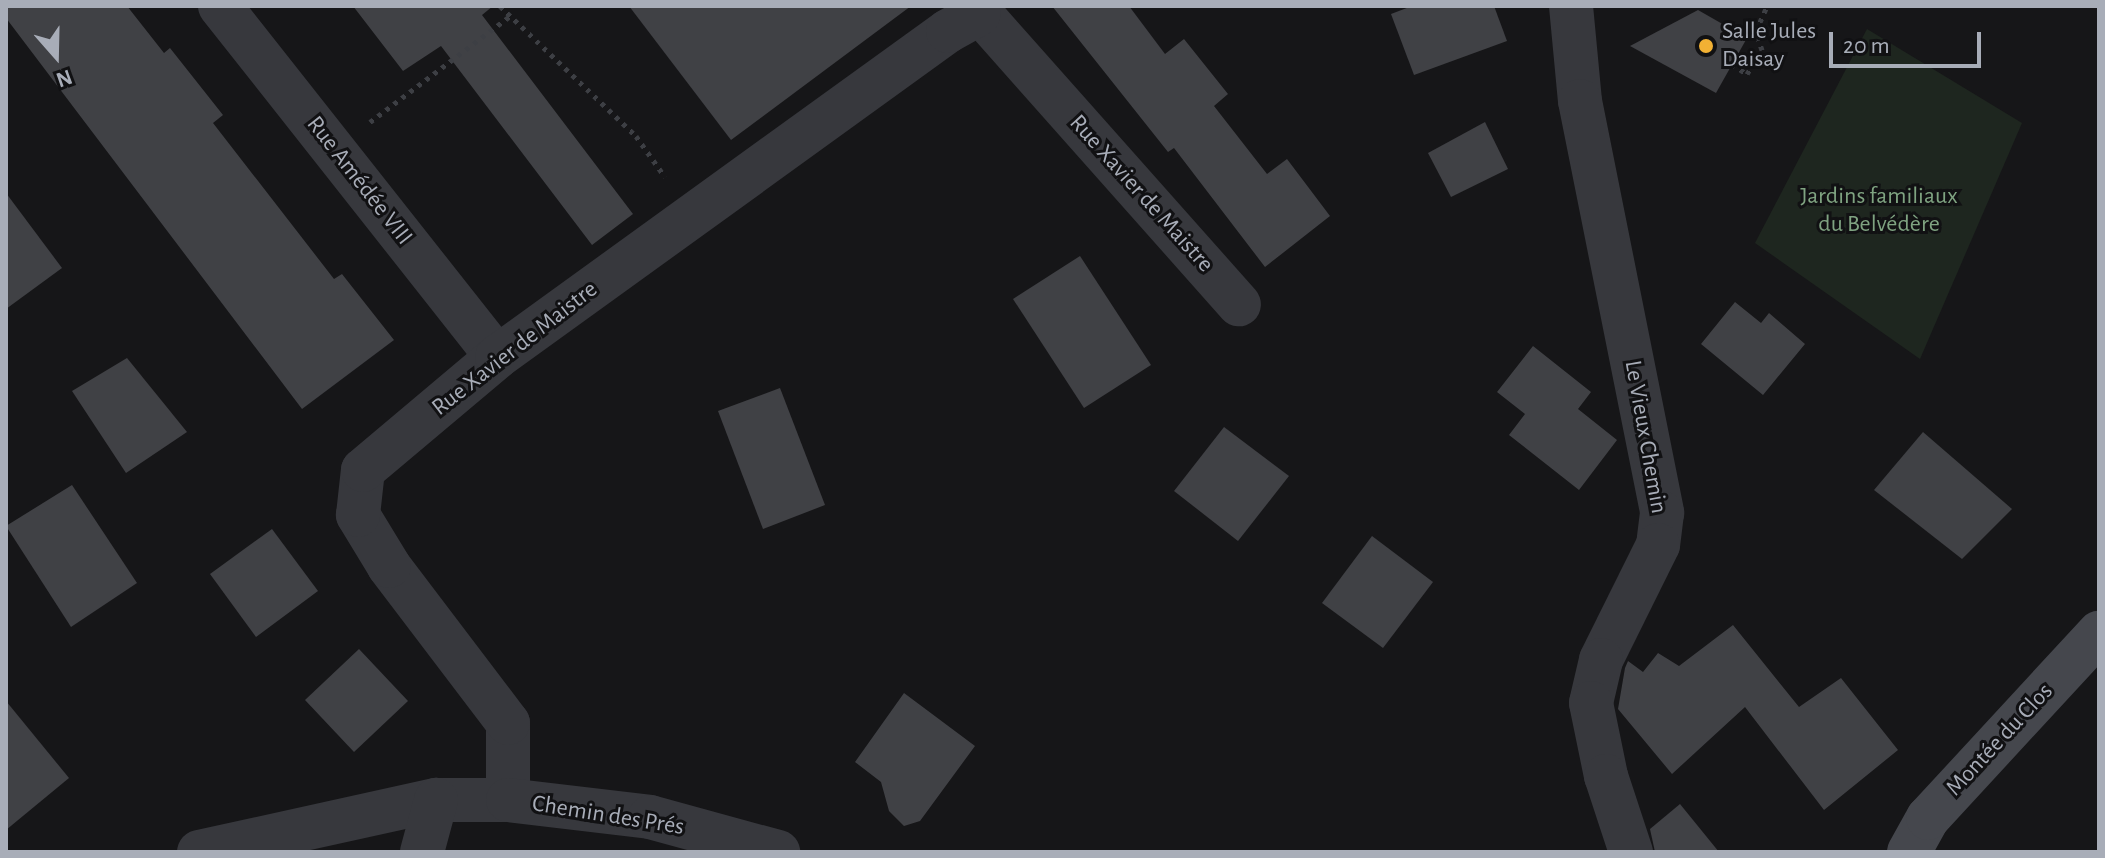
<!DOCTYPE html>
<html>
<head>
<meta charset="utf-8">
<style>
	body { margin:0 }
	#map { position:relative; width:2105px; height:858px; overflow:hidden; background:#161618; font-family:"Alegreya Sans",sans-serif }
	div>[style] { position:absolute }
	.green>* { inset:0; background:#1e261f }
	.building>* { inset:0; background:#404145 }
	.path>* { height:5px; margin-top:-2.5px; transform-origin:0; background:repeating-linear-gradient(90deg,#3d3f44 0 4px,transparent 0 10px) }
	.street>* { height:44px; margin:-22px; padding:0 22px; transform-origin:22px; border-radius:22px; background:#37383d }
	.secondary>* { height:44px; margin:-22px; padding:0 22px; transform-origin:22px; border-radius:22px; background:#45474d }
	.dots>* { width:22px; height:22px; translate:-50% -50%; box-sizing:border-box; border:4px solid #111113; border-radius:50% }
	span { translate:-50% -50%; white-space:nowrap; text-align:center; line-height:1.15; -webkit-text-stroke:6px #111113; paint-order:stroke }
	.poi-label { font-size:24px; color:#a8adb8 }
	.left { translate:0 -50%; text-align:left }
	.street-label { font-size:24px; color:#a8adb8 }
	.park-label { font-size:24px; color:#7fa381 }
	.frame { position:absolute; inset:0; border:8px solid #a8adb8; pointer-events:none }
	.north { position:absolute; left:16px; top:16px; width:80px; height:80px; -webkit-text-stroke:6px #111113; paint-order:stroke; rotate:160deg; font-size:22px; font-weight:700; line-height:32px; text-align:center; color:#a8adb8 }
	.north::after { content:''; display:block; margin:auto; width:28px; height:36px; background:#a8adb8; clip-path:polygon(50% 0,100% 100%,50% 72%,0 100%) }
	.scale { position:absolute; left:1829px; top:32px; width:152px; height:36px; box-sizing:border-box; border:4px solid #a8adb8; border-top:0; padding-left:10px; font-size:24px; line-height:28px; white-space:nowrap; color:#a8adb8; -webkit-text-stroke:6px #111113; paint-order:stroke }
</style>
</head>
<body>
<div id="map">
	<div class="green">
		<i style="clip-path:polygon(1867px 29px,2022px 123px,1920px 359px,1755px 243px)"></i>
	</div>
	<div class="building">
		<i style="clip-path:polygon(6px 6px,127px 6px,164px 53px,170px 48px,223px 115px,213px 123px,334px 279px,342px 274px,394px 340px,302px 409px,6px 18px)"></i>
		<i style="clip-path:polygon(353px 6px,493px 6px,482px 15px,633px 214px,592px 245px,441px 46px,403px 71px)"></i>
		<i style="clip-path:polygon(629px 6px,911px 6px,731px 140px)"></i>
		<i style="clip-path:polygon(1052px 6px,1129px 6px,1165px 54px,1184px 39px,1228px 94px,1214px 106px,1267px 174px,1287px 159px,1330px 216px,1265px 267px,1174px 148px,1168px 152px)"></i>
		<i style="clip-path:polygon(1412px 6px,1494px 6px,1507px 41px,1414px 75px,1391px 14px)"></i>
		<i style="clip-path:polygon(1698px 10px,1747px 38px,1716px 93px,1630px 46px)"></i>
		<i style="clip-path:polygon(1485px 122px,1508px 169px,1451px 197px,1428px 153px)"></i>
		<i style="clip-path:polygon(6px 193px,62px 268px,6px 309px)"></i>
		<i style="clip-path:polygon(1080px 256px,1151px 365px,1084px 408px,1013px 299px)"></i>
		<i style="clip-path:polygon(1735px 302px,1761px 323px,1769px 313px,1805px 344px,1763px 395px,1701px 344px)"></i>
		<i style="clip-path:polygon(1533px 346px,1591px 392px,1578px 409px,1617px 440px,1579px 490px,1509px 435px,1525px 414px,1497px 392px)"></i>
		<i style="clip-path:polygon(127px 358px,187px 432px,126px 473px,72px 391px)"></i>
		<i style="clip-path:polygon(780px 388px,825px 505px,763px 529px,718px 411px)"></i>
		<i style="clip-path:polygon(1224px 427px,1289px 476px,1238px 541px,1174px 491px)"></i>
		<i style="clip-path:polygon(1923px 432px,2012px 509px,1962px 559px,1874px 490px)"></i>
		<i style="clip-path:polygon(72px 485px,137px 583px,71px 627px,6px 526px)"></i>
		<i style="clip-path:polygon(272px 529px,318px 591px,256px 637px,210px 574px)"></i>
		<i style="clip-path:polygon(1372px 536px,1433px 582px,1383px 648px,1322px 603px)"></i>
		<i style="clip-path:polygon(1733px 625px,1799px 707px,1841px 678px,1898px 750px,1824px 810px,1745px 707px,1672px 774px,1618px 709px,1625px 668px,1628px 661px,1643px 672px,1658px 653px,1679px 666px)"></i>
		<i style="clip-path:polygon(359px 649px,408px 701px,354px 752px,305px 700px)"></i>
		<i style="clip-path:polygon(904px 693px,975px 746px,920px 821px,904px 826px,889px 811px,881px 782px,855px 762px)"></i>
		<i style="clip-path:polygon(6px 701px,69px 778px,6px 830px)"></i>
		<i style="clip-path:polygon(1680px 804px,1719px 852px,1655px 852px,1650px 829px)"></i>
	</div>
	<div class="path">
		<i style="left:500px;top:6px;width:188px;rotate:43.7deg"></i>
		<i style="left:636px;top:136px;width:50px;rotate:54.7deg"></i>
		<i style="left:1732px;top:64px;width:18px;rotate:34deg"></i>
		<i style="left:1747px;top:74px;width:28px;rotate:-58deg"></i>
		<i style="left:1762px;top:50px;width:20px;rotate:-108deg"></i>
		<i style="left:1756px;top:31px;width:27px;rotate:-66deg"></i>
		<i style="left:370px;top:122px;width:176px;rotate:-37.1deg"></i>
	</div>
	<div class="street">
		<i style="left:220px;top:6px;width:447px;rotate:51.7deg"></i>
		<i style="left:974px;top:6px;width:399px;rotate:48.4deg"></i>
		<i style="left:1571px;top:6px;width:95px;rotate:84.6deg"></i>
		<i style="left:1580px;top:101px;width:420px;rotate:78.7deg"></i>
		<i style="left:1662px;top:513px;width:32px;rotate:97deg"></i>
		<i style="left:1658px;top:545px;width:128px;rotate:116.4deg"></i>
		<i style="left:1601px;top:660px;width:44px;rotate:103.1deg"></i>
		<i style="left:1591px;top:703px;width:75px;rotate:78.4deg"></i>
		<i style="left:1606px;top:776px;width:80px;rotate:71.8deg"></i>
		<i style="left:508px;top:800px;width:77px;rotate:-90deg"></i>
		<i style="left:508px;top:723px;width:197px;rotate:-127.2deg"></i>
		<i style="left:389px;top:566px;width:60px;rotate:-121.3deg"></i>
		<i style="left:358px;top:515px;width:45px;rotate:-83.7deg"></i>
		<i style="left:363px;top:470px;width:175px;rotate:-40.1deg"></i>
		<i style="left:497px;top:357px;width:556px;rotate:-35.86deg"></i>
		<i style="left:948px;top:31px;width:35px;rotate:-29deg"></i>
		<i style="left:199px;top:852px;width:243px;rotate:-12.4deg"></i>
		<i style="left:436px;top:800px;width:72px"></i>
		<i style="left:508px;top:800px;width:143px;rotate:6.8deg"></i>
		<i style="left:650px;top:817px;width:133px;rotate:15.3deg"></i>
		<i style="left:422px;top:852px;width:54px;rotate:-74.9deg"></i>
	</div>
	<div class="secondary">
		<i style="left:1909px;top:852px;width:39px;rotate:-61deg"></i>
		<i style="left:1928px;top:818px;width:252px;rotate:-47.3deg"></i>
	</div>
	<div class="dots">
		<i style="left:1706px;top:46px;background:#f2b134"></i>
	</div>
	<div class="poi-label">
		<span class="left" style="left:1722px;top:46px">Salle Jules<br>Daisay</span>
	</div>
	<div class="street-label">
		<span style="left:359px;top:181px;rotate:52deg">Rue Amédée VIII</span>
		<span style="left:1141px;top:194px;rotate:48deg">Rue Xavier de Maistre</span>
		<span style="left:515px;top:349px;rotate:-38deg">Rue Xavier de Maistre</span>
		<span style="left:1645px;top:437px;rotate:80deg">Le Vieux Chemin</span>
		<span style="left:2000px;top:740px;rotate:-47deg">Montée du Clos</span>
		<span style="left:608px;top:816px;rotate:9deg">Chemin des Prés</span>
	</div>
	<div class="park-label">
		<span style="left:1879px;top:211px">Jardins familiaux<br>du Belvédère</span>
	</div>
	<div class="frame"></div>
	<div class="north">N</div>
	<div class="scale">20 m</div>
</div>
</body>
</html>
